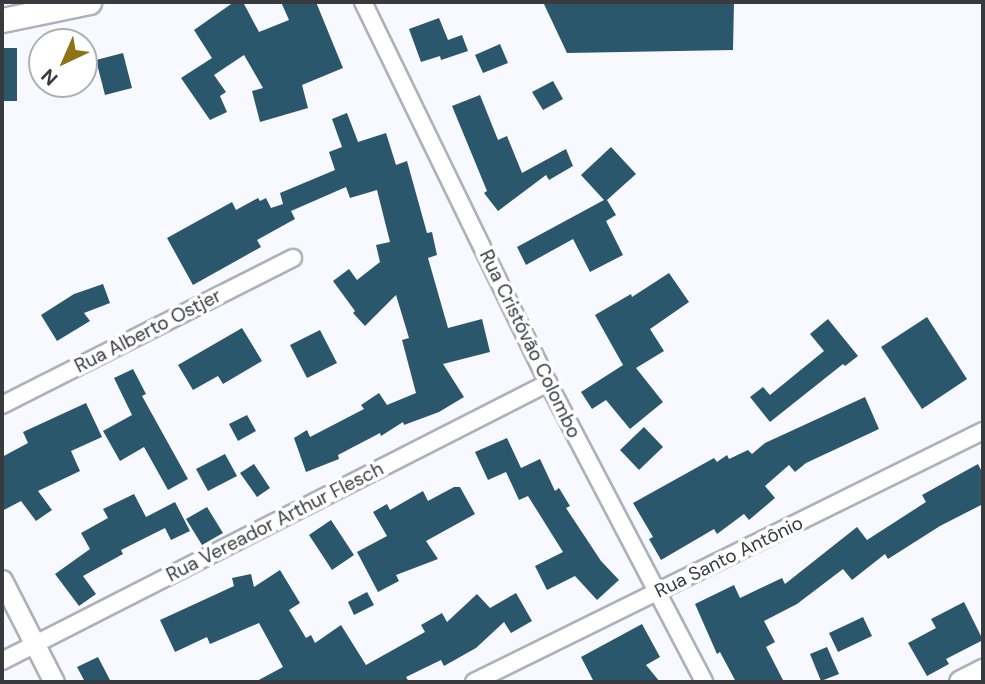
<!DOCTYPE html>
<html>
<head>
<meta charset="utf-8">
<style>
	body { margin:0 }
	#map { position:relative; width:985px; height:684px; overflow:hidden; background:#f7f9fe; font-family:"DM Sans",sans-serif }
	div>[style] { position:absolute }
	.building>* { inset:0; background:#2b576c }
	.roads { filter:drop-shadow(2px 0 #acb1ba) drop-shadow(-2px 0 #acb1ba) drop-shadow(0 2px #acb1ba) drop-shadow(0 -2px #acb1ba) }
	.minor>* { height:16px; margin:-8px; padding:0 8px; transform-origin:8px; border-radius:8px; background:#fff }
	.tertiary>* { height:19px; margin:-9.5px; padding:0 9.5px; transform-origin:9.5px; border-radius:9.5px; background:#fff }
	.secondary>* { height:23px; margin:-11.5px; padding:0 11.5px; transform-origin:11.5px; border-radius:11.5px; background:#fff }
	span { translate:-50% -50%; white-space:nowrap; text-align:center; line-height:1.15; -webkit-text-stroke:7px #fff; paint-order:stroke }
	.street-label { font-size:19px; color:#393a3e }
	.frame { position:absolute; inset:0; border:4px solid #393a3e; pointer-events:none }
	.north { position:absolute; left:28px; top:28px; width:70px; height:70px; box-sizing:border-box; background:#fff; border:2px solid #b0b0b2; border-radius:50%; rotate:224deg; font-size:19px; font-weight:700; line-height:28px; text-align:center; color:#393a3e }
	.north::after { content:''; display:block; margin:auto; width:24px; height:32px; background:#8d7316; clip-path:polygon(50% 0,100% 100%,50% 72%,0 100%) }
</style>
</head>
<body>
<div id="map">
	<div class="building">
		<i style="clip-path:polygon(234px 2px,243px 2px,259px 32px,289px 20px,281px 2px,316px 2px,343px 68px,302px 85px,308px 108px,260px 122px,252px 91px,263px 88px,244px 55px,214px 75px,226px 92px,220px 96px,227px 112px,210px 120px,181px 78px,212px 58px,194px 30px)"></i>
		<i style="clip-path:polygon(543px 2px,734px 2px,733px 50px,567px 53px)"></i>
		<i style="clip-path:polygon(439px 18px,448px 40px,462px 35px,468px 51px,441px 60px,440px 56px,421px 62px,409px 29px)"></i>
		<i style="clip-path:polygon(500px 44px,508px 63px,483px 73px,475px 55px)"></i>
		<i style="clip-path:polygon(2px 48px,17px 48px,17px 101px,2px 101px)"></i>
		<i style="clip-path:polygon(123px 53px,132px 88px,105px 95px,96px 60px)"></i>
		<i style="clip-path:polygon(553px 81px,563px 99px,543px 110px,532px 92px)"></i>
		<i style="clip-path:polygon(480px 95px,498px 140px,507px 136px,522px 173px,566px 149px,573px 166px,549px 180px,546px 175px,498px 211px,484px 193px,487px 191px,452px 106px)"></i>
		<i style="clip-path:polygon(347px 113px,358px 142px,386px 133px,396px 165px,407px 161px,427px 233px,432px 232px,437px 255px,428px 258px,448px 328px,482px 319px,490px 352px,443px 364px,464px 397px,439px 412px,404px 425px,403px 422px,381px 436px,380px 433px,338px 455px,339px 459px,306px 472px,294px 438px,307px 430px,310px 437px,364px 409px,361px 405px,379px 393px,387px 405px,416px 393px,402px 340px,409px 338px,396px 295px,365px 326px,353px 313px,355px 311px,333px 281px,349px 269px,357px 280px,380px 262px,376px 245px,390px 242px,377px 190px,350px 198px,346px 187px,291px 211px,295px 219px,257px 240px,261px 247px,193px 285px,167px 238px,232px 202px,236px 210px,258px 198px,260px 201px,266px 198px,271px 208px,283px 204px,280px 193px,335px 170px,329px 152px,342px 147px,332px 119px)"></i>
		<i style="clip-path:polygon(611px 147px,636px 174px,607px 200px,616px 215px,606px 221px,623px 255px,590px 272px,573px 239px,526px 265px,517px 247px,604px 200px,581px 175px)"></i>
		<i style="clip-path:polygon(669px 273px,689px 302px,650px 329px,664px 351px,636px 368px,663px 402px,630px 429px,606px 400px,592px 409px,581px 392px,623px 365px,595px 315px,631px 294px,632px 297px)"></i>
		<i style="clip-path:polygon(103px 284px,110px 303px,84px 313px,90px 321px,57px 341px,41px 315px,74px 294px)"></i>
		<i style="clip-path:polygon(927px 317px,967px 379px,922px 409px,881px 347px)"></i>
		<i style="clip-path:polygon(828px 319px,858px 356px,845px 366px,843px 364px,770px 422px,750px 397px,763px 387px,770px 395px,824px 351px,810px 334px)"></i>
		<i style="clip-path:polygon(242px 328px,262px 361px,223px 384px,218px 376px,193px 390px,178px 365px)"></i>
		<i style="clip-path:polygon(320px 330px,337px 363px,307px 378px,290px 345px)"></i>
		<i style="clip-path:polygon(133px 369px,146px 394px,142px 396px,188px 479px,168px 490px,144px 447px,120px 461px,103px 431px,132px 415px,114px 378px)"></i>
		<i style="clip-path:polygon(865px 397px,879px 429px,806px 463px,795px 472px,789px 465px,765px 486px,775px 498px,749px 520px,744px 514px,717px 534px,714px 529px,661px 560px,649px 539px,653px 537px,633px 503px,714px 458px,717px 462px,727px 455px,729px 459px,748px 450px,752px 454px,765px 443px)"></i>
		<i style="clip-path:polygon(86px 403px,102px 437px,71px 451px,80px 471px,38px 491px,52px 510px,36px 521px,21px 501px,2px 511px,2px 457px,28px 443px,23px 432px)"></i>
		<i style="clip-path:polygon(247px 415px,256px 431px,238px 441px,229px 424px)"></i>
		<i style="clip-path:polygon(644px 427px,663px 447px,639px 470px,620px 450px)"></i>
		<i style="clip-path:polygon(507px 438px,521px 468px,540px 459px,555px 491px,559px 488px,570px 506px,566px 508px,601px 561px,619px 580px,597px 600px,575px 576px,547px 590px,535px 566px,563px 552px,528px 496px,519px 500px,506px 472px,488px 480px,475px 452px)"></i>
		<i style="clip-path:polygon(225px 454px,237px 476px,208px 491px,196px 469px)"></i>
		<i style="clip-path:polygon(254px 464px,270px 488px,257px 497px,240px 473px)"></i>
		<i style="clip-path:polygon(978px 464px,983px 474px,983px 504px,940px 526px,888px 559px,885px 554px,852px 580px,843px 569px,797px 604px,764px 621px,775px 642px,766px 647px,784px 682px,736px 682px,720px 652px,717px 654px,695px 604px,734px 585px,740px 598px,782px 578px,785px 584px,857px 527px,867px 540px,926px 502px,922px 495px)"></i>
		<i style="clip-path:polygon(454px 487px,460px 487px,475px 514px,426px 541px,438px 559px,396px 575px,399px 581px,378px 592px,357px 552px,387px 536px,373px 512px,387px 504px,390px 510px,423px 491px,428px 501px)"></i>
		<i style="clip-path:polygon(134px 494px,146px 517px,175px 502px,190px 531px,171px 540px,165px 528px,121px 550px,123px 554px,83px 576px,96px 594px,79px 606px,55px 574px,90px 549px,81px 533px,108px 518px,103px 509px)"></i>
		<i style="clip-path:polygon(207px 507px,223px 533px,202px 545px,186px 519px)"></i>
		<i style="clip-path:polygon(331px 520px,354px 555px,332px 570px,309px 535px)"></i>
		<i style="clip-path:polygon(280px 570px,300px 603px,289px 610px,306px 638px,311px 635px,315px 643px,341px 625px,366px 665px,425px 632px,421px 625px,442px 613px,447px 622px,477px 594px,490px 608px,516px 593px,532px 621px,511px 633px,504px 622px,476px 648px,444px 666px,441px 660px,406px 677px,409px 682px,255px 682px,283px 667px,259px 623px,210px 644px,207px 637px,175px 652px,160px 620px,234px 586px,232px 578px,251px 574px,254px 587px)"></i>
		<i style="clip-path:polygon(367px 592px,374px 605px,354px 615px,348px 602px)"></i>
		<i style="clip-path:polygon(964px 602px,983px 640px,946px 659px,949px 664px,927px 676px,908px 643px,936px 628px,931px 619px)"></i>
		<i style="clip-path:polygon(863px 617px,872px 636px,838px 652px,829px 633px)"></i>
		<i style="clip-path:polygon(642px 624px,660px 657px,646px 665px,660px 682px,594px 682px,581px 657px)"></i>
		<i style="clip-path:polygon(827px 647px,839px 674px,821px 681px,810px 654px)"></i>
		<i style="clip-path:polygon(98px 657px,111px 682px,85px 682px,77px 667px)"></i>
	</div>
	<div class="roads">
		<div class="minor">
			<i style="left:363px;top:2px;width:424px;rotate:64.1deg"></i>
			<i style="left:548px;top:383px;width:337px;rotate:62.4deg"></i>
			<i style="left:2px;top:405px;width:326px;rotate:-26.8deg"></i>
			<i style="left:2px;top:661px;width:613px;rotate:-26.98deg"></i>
			<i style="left:474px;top:682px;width:568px;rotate:-26.25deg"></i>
		</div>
		<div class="tertiary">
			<i style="left:2px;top:580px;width:114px;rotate:63deg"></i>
		</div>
		<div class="secondary">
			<i style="left:2px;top:20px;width:89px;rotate:-11.7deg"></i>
			<i style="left:961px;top:682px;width:25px;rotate:-27deg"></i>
		</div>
	</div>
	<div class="street-label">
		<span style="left:148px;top:331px;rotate:-27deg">Rua Alberto Ostjer</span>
		<span style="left:530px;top:344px;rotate:64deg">Rua Cristóvão Colombo</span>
		<span style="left:275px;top:522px;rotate:-27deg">Rua Vereador Arthur Flesch</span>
		<span style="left:729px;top:557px;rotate:-26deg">Rua Santo Antônio</span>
	</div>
	<div class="frame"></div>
	<div class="north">N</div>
</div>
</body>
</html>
